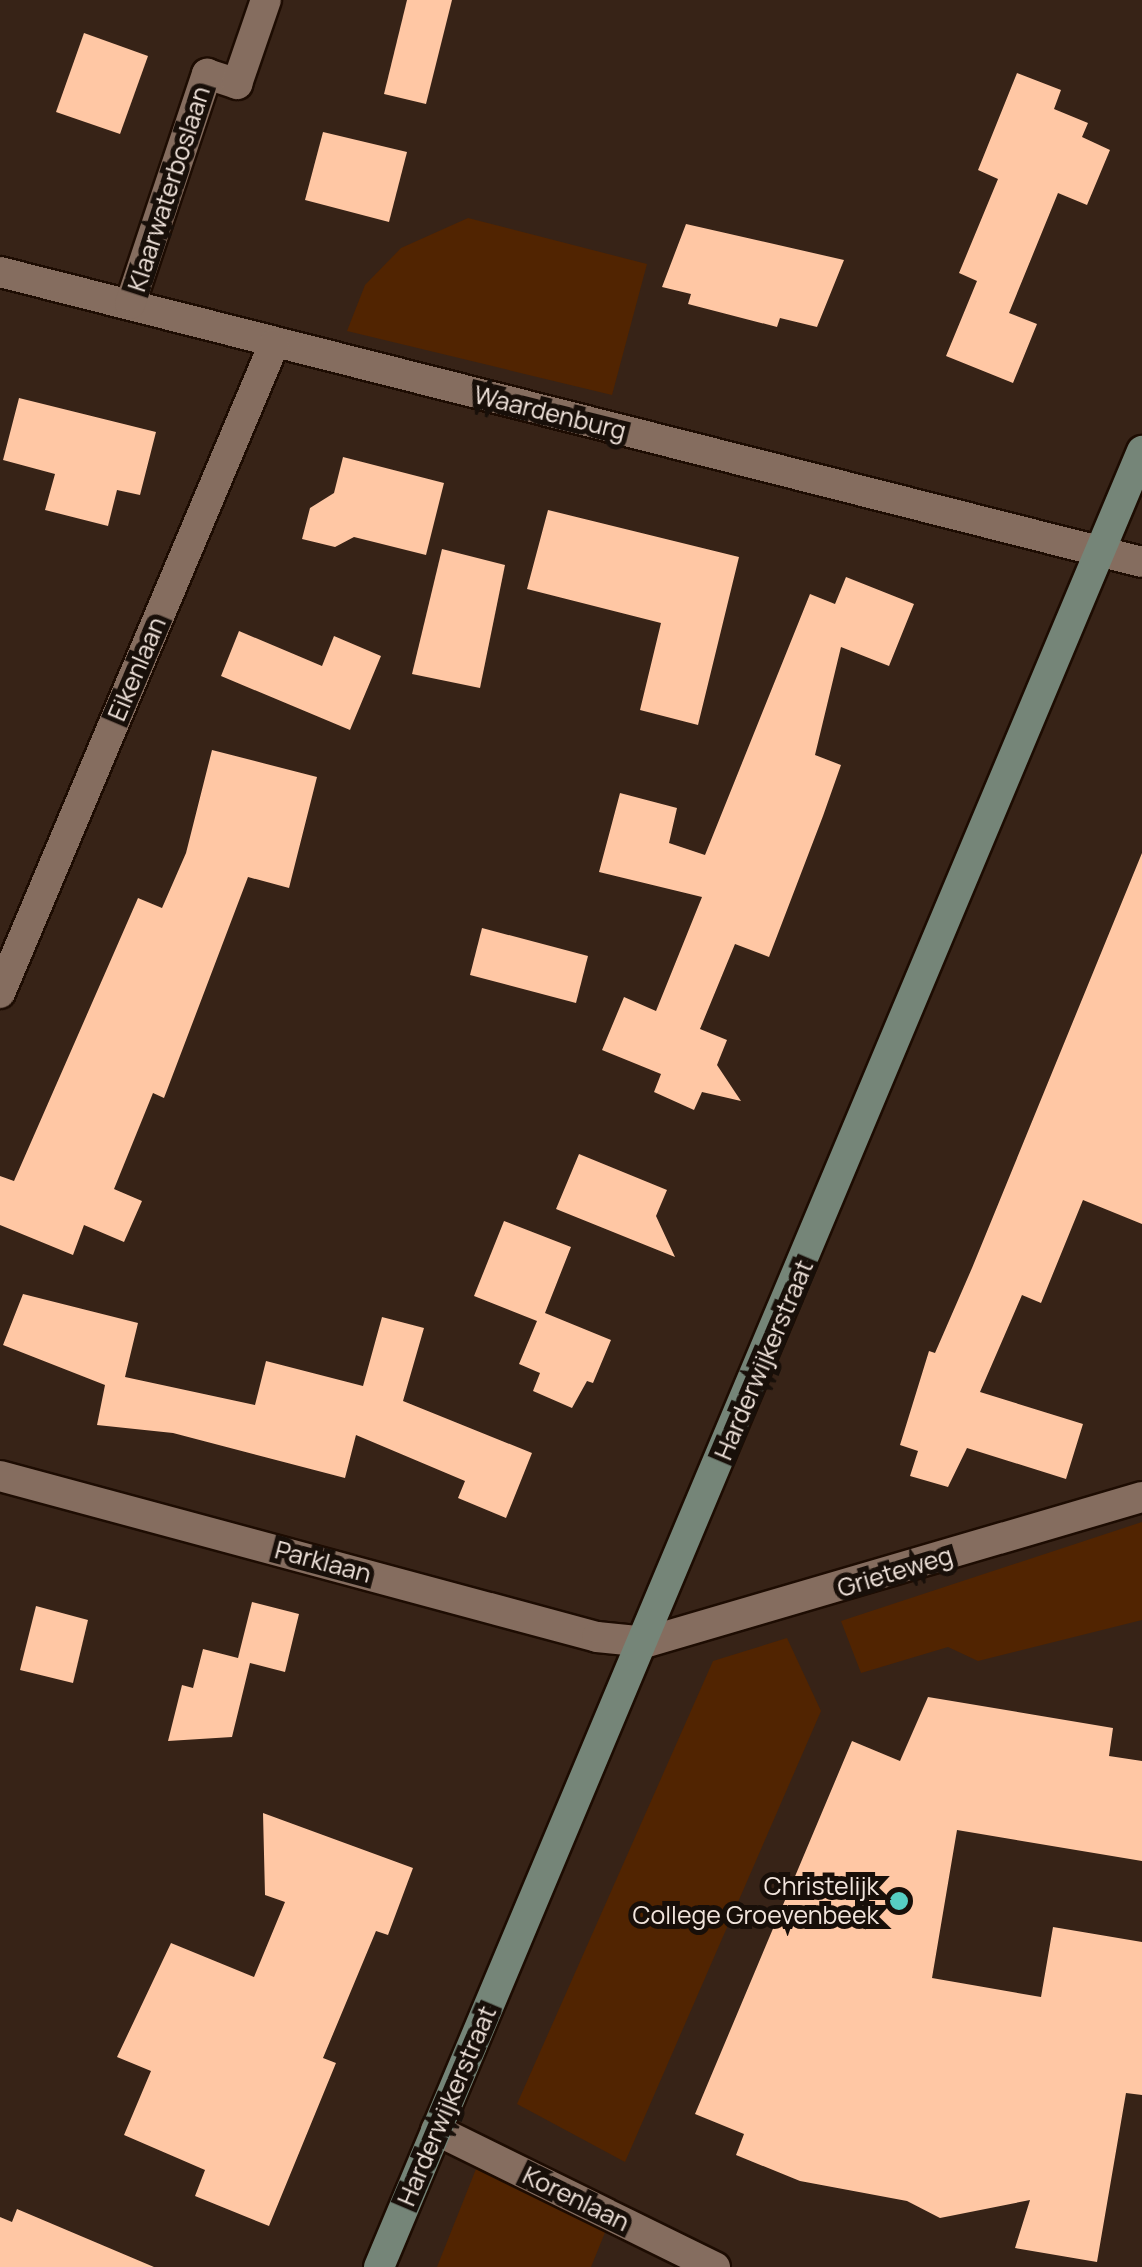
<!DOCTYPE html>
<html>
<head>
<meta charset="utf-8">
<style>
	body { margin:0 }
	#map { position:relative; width:1142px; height:2267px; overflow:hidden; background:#372317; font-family:Manrope,sans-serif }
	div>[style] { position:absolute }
	.green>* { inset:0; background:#512401 }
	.building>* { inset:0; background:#ffc7a4 }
	.roads { filter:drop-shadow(2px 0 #1d0c02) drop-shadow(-2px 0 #1d0c02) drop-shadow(0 2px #1d0c02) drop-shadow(0 -2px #1d0c02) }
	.street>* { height:30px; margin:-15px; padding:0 15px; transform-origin:15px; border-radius:15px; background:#856d5f }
	.secondary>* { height:30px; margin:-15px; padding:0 15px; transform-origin:15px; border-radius:15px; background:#758578 }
	.dots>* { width:28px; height:28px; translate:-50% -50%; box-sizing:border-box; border:5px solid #180f09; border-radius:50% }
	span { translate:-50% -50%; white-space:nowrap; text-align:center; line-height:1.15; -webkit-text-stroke:10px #180f09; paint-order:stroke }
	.street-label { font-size:25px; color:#f2e5dd }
	.poi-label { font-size:25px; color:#f2e5dd }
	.right { translate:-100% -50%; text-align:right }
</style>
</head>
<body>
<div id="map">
	<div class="green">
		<i style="clip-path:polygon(468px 218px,647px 264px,612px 395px,347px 331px,365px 285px,401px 248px)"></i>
		<i style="clip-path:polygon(1142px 1522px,1142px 1620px,978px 1661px,948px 1647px,861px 1673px,841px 1621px)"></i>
		<i style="clip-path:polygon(787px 1638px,821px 1711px,625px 2162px,517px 2104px,713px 1661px)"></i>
		<i style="clip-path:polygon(476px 2169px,606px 2230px,591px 2267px,437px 2267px)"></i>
	</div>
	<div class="building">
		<i style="clip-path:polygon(407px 0,452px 0,426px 104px,384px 94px)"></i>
		<i style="clip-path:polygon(84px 33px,148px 56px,120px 134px,56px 112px)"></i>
		<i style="clip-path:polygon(1017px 73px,1061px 90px,1054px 109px,1088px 123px,1082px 137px,1110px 150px,1087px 205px,1058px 193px,1009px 313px,1037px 324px,1013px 383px,946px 356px,977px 281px,959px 273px,998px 179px,978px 170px)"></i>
		<i style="clip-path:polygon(323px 132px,407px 152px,389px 222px,305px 200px)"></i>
		<i style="clip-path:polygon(686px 224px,844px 260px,817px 327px,780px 318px,777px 327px,688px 304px,691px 294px,662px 287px)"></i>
		<i style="clip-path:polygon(19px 398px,156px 432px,140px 495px,117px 490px,108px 526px,45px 510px,55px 474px,3px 460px)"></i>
		<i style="clip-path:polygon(343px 457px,444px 483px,426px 555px,354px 537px,335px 547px,302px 539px,310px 508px,334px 493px)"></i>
		<i style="clip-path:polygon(548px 510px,739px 557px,698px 725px,640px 710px,661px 623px,527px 589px)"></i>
		<i style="clip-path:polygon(442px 549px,505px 565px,480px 688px,412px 674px)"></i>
		<i style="clip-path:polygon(846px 577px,914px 604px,889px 666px,841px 647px,815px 755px,841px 765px,823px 816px,769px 957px,735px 944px,700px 1029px,727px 1040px,717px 1065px,741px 1101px,702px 1092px,694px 1110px,654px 1092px,661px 1074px,602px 1050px,624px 997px,656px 1011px,702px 897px,599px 872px,620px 793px,677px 808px,669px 843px,705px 855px,810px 594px,835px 604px)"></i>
		<i style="clip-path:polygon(239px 631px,322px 666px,334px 636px,381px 656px,350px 730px,221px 676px)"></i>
		<i style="clip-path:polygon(212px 750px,317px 777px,289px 888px,248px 877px,164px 1098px,153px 1093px,114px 1189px,142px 1201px,124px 1242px,84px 1225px,73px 1255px,0 1225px,0 1176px,14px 1181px,138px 898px,162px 908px,186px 853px)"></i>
		<i style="clip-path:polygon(1142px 853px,1142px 1224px,1083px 1200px,1041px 1303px,1022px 1295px,980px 1392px,1083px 1424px,1066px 1479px,967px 1448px,948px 1487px,910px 1476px,918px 1451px,900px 1445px,929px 1351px,935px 1353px,972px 1268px)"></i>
		<i style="clip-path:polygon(482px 928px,588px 956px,576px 1003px,470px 975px)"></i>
		<i style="clip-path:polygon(579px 1154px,667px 1190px,656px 1216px,675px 1257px,556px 1209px)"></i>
		<i style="clip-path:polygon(504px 1221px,571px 1247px,545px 1313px,611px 1340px,593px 1383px,587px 1381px,572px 1408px,533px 1391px,540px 1373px,519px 1364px,537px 1321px,474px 1296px)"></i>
		<i style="clip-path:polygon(23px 1294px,138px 1323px,125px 1377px,255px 1405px,266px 1361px,363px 1386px,382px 1317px,424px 1328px,403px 1401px,532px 1453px,506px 1518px,458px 1498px,465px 1481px,356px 1435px,345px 1478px,173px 1433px,97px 1425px,105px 1385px,3px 1345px)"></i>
		<i style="clip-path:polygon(252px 1602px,299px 1614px,285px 1672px,250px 1663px,232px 1737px,168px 1741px,182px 1685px,193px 1688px,203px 1649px,238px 1658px)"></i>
		<i style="clip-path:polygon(36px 1606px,88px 1620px,73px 1683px,20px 1670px)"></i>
		<i style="clip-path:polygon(928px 1697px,1113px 1728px,1109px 1756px,1142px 1761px,1142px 1861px,957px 1830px,932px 1978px,1041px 1997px,1053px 1927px,1142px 1942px,1142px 2095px,1126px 2093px,1097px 2262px,1015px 2248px,1030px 2200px,940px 2218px,907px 2201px,800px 2181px,736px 2155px,744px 2134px,695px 2114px,852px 1741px,900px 1761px)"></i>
		<i style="clip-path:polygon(263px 1813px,413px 1868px,388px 1935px,376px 1931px,323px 2058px,336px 2063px,269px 2226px,195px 2196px,205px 2170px,124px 2135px,151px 2071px,117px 2057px,171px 1943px,254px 1977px,285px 1902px,265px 1895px)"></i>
		<i style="clip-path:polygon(17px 2209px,154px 2267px,0 2267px,0 2217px,12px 2222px)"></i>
	</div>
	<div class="roads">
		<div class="street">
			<i style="left:0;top:272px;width:1178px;rotate:14.25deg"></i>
			<i style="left:130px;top:304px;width:243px;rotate:-71.5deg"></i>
			<i style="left:207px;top:74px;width:32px;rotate:18deg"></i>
			<i style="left:237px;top:84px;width:89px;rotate:-71deg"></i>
			<i style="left:0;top:993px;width:704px;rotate:-67.11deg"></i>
			<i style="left:0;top:1476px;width:618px;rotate:15.09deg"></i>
			<i style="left:597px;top:1637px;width:50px;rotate:5.7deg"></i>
			<i style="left:647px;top:1642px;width:516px;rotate:-16.33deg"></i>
			<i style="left:436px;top:2130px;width:311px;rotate:26.2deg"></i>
		</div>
		<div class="secondary">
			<i style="left:379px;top:2267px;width:1970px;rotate:-67.21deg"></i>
		</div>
	</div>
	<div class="dots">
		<i style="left:899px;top:1901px;background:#56cec3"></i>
	</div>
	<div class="street-label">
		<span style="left:169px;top:189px;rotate:-72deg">Klaarwaterboslaan</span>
		<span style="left:550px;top:413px;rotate:14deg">Waardenburg</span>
		<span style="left:137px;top:669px;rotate:-67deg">Eikenlaan</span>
		<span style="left:764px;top:1360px;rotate:-67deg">Harderwijkerstraat</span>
		<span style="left:323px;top:1562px;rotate:15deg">Parklaan</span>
		<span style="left:895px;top:1572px;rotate:-17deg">Grieteweg</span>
		<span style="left:447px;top:2106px;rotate:-67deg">Harderwijkerstraat</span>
		<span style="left:576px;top:2199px;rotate:26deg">Korenlaan</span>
	</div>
	<div class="poi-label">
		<span class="right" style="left:879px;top:1901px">Christelijk<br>College Groevenbeek</span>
	</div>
</div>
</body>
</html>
